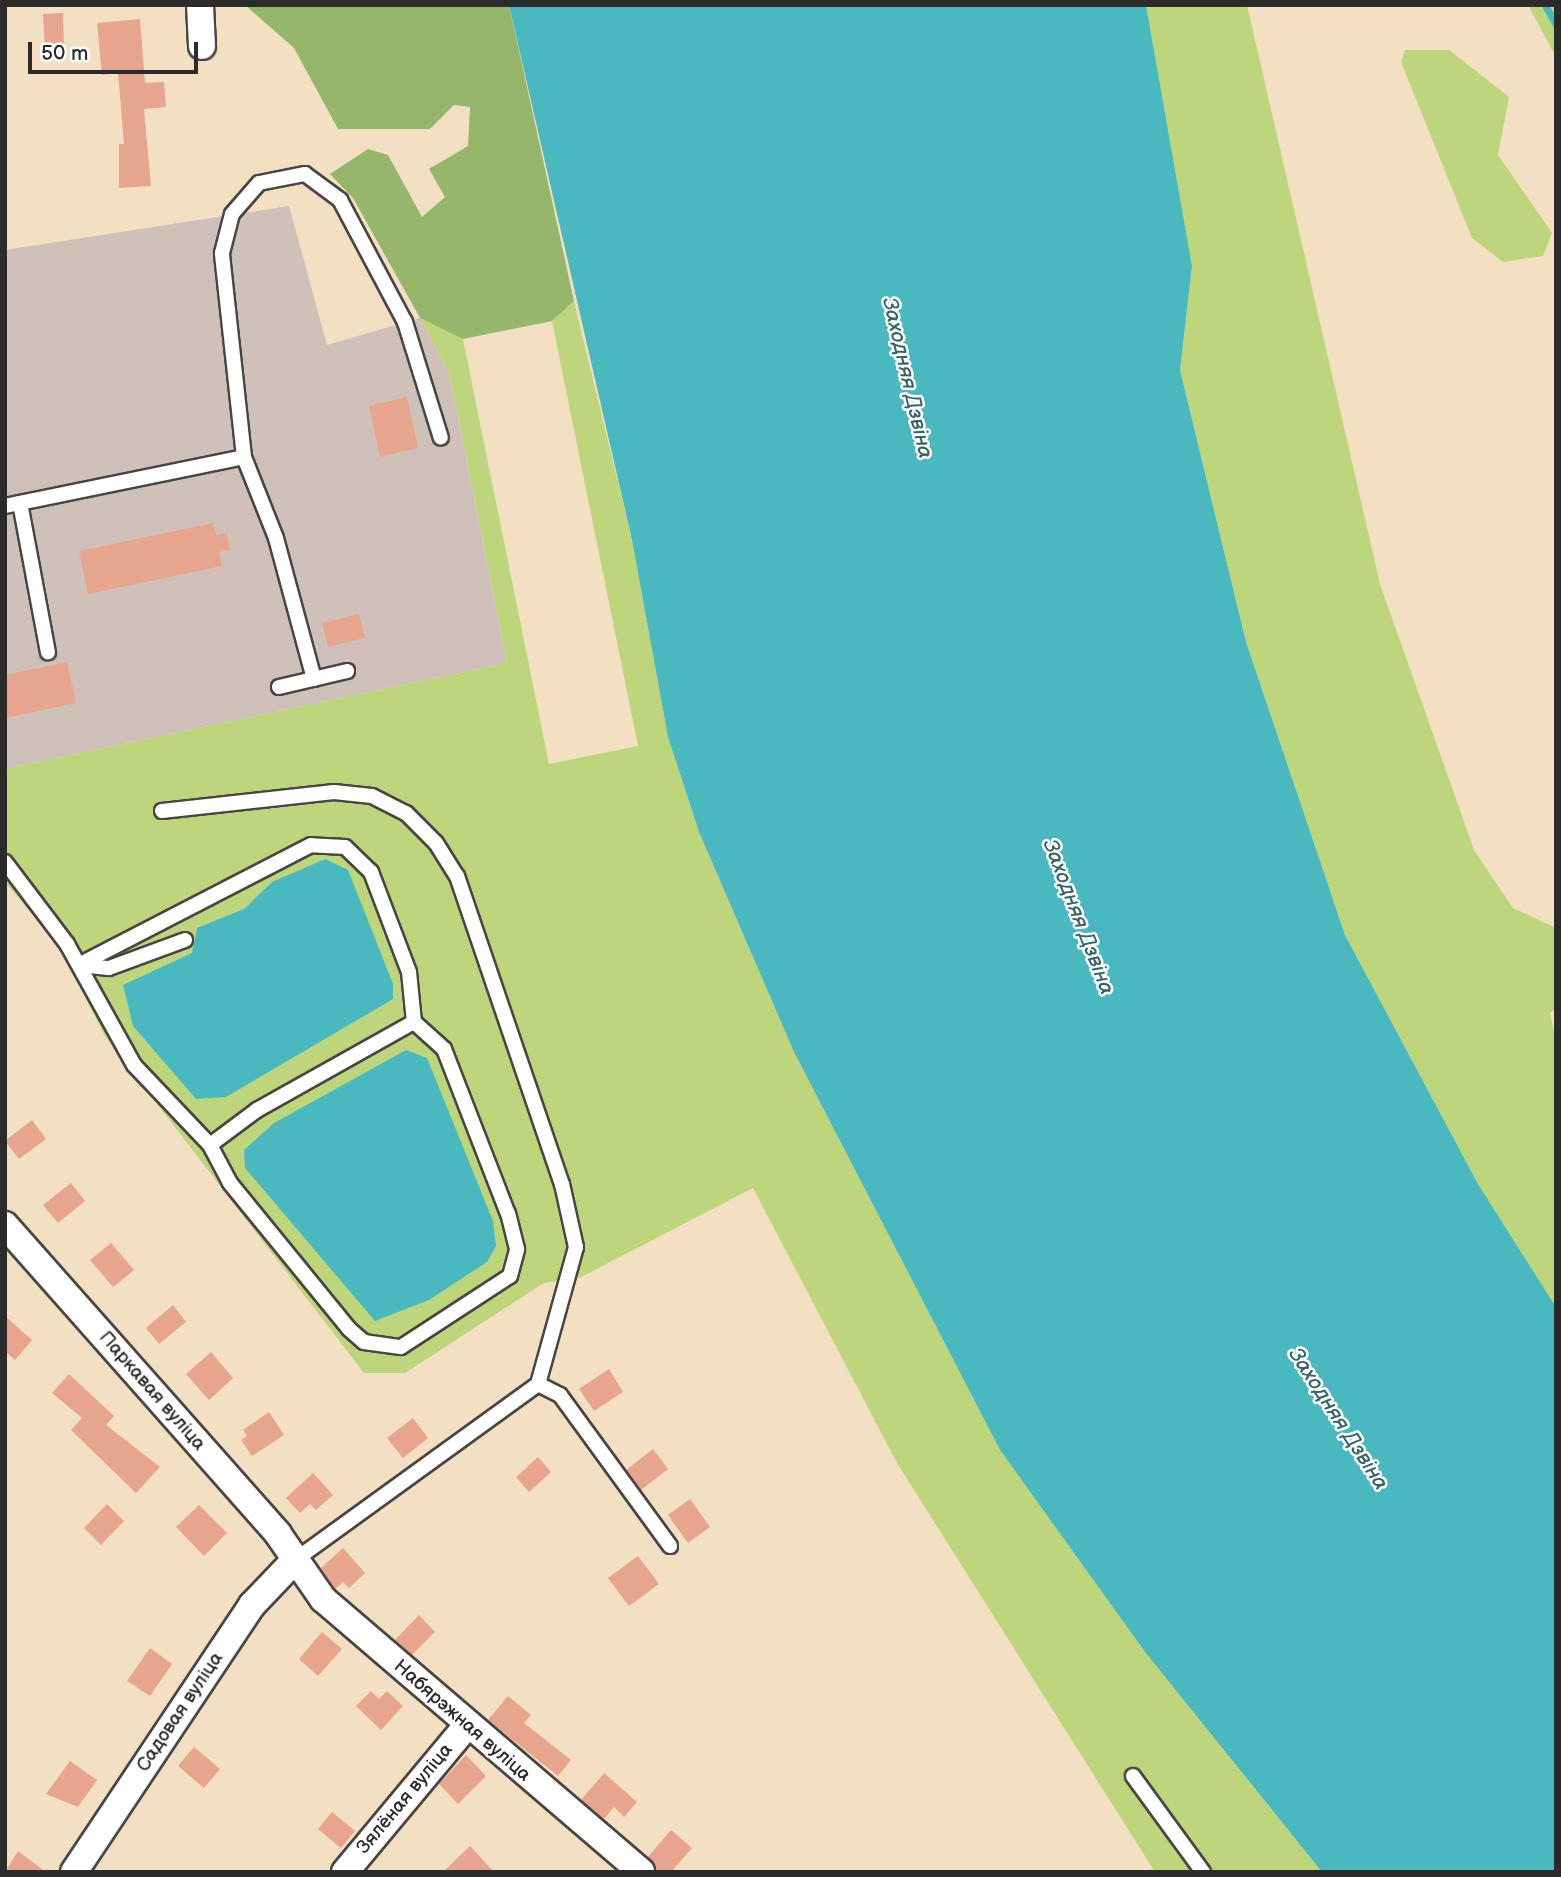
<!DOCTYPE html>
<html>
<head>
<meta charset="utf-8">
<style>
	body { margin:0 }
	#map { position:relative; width:1561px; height:1877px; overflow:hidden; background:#f3dfc2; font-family:"Balsamiq Sans",sans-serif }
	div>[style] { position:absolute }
	.industrial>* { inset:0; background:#cfc0ba }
	.green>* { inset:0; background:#bdd67b }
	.forest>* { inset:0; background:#96b76b }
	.water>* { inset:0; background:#4ab9bf }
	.stream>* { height:7px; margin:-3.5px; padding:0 3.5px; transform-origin:3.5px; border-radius:3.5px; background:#4ab9bf }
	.building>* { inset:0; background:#e7a58d }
	.roads { filter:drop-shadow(2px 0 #494642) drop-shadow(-2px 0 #494642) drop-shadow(0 2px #494642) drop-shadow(0 -2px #494642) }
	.service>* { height:14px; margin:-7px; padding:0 7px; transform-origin:7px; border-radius:7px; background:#fff }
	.minor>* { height:26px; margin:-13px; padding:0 13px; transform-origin:13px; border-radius:13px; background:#fff }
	span { translate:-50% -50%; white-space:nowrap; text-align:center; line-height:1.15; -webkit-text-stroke:5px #fff; paint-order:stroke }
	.street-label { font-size:19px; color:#2b2b2b }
	.water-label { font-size:21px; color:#376466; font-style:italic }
	.frame { position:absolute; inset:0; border:7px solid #2b2b2b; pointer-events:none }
	.scale { position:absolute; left:28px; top:42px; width:170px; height:32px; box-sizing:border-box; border:4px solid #2b2b2b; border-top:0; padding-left:9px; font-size:21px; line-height:24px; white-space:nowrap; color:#2b2b2b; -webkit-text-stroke:5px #fff; paint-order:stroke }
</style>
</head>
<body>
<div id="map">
	<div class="industrial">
		<i style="clip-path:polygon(289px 206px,327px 345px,420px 318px,450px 375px,507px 663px,5px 769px,5px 250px)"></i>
	</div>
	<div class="green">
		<i style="clip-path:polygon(1146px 5px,1247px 5px,1380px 584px,1474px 850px,1513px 908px,1556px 928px,1556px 1008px,1550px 1013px,1556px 1040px,1556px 1307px,1478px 1184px,1345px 935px,1246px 642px,1180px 370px,1192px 266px)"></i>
		<i style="clip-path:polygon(1528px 5px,1556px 5px,1556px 57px)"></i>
		<i style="clip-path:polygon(1405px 50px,1449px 50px,1509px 97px,1498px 155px,1552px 233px,1543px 256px,1503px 262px,1472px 238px,1401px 62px)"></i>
		<i style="clip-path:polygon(574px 301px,632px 540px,668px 737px,699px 832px,794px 1052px,1000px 1450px,1145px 1652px,1322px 1872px,1155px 1872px,897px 1463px,753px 1188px,581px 1277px,544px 1283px,405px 1373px,364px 1373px,105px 1036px,60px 947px,5px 882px,5px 769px,507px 663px,450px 375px,420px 318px,463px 339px,549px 764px,638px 746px,552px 321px)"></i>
	</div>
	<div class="forest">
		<i style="clip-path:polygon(245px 5px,509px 5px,574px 301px,552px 321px,463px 339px,420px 318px,353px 198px,330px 174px,368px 149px,388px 155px,422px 217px,445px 197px,429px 169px,468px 146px,470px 107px,454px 105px,430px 129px,338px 129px,294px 48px)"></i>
	</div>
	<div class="water">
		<i style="clip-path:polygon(509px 5px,1146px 5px,1192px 266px,1180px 370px,1246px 642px,1345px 935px,1478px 1184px,1556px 1307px,1556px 1872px,1322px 1872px,1145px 1652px,1000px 1450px,794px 1052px,699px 832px,668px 737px,632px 540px)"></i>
		<i style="clip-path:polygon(325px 859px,348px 870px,393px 984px,393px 999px,226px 1097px,196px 1099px,133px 1026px,123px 985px,192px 953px,197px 928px,244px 909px,272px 882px)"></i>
		<i style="clip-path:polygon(406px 1050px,427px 1058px,493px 1221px,496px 1246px,487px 1262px,429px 1300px,375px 1321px,245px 1168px,244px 1150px,274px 1123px)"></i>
	</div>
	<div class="stream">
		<i style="left:1545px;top:5px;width:23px;rotate:61deg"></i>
	</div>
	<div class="building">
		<i style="clip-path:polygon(63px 13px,64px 47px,45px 48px,43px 14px)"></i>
		<i style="clip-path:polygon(140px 19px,145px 83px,164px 82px,166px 107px,144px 109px,151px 186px,119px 188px,119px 144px,124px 144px,118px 73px,102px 75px,97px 23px)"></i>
		<i style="clip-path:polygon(407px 397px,418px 448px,380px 457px,369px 406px)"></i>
		<i style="clip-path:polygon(213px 523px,216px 535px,227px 533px,230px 550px,219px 552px,222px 566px,88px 594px,79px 551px)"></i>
		<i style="clip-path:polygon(359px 614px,365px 638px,328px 647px,322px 623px)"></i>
		<i style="clip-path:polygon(67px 662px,76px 703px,5px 718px,5px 675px)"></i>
		<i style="clip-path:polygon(32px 1120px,46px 1139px,19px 1159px,5px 1141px)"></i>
		<i style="clip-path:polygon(71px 1183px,85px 1201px,58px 1223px,43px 1205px)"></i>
		<i style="clip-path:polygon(111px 1243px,134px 1270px,113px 1287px,90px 1260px)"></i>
		<i style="clip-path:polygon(173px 1305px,186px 1322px,159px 1344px,146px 1328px)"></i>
		<i style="clip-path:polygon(5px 1316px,32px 1340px,15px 1360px,5px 1351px)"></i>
		<i style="clip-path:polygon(211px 1352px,233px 1378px,209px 1400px,186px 1374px)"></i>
		<i style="clip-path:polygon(609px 1369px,623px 1392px,594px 1411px,579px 1389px)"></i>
		<i style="clip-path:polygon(69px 1374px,114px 1416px,106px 1425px,160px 1467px,136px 1493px,71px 1430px,82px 1418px,52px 1393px)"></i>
		<i style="clip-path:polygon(269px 1412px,284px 1435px,252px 1456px,241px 1440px,247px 1436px,243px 1430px)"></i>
		<i style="clip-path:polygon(413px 1418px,428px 1438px,403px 1458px,387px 1438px)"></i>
		<i style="clip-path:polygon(653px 1449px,668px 1469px,641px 1490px,626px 1470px)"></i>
		<i style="clip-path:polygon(538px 1457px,551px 1472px,529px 1492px,516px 1477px)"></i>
		<i style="clip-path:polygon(313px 1473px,333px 1495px,316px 1510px,310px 1504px,300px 1513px,286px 1498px)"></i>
		<i style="clip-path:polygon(690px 1499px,710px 1527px,688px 1543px,668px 1515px)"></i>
		<i style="clip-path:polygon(107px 1504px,124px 1521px,101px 1545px,84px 1528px)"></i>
		<i style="clip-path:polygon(199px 1505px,227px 1533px,204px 1556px,176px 1527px)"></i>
		<i style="clip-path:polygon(343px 1548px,365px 1573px,349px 1588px,343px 1582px,335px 1589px,321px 1568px)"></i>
		<i style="clip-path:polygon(638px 1556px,659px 1584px,629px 1606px,608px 1578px)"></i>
		<i style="clip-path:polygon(419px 1615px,435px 1632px,412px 1655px,395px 1640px)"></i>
		<i style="clip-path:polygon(322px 1632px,342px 1649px,318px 1676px,299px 1659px)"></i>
		<i style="clip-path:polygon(150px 1648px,172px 1664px,150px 1696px,127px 1681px)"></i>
		<i style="clip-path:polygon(371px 1691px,379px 1699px,387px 1691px,403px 1706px,381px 1730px,356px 1706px)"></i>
		<i style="clip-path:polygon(508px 1696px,531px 1715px,524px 1723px,571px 1760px,558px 1776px,488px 1720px)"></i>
		<i style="clip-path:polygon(194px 1747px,220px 1769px,204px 1788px,178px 1766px)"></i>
		<i style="clip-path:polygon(466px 1755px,486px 1776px,458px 1804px,439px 1784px)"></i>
		<i style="clip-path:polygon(70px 1761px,97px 1780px,78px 1807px,46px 1794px)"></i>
		<i style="clip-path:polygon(604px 1773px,637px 1802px,624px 1817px,614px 1807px,604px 1819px,581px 1800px)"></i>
		<i style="clip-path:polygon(332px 1812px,355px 1831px,341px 1848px,318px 1829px)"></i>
		<i style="clip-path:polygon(671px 1830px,692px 1848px,671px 1872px,656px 1872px,648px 1857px)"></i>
		<i style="clip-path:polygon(470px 1846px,494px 1872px,443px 1872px)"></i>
		<i style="clip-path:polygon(18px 1851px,46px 1872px,5px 1872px)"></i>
	</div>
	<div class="roads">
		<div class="service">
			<i style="left:20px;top:503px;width:152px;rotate:79.4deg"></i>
			<i style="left:5px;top:506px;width:244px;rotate:-11.6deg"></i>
			<i style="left:314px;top:679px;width:146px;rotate:-105.1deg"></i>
			<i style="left:276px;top:538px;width:87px;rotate:-111.6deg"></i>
			<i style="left:244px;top:457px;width:205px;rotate:-96.2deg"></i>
			<i style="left:222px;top:253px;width:40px;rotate:-75.6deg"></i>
			<i style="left:232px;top:214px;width:41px;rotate:-48.9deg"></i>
			<i style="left:259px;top:183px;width:47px;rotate:-11.1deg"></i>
			<i style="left:305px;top:174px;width:44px;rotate:36.6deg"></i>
			<i style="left:340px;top:200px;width:138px;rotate:62deg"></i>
			<i style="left:405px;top:322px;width:121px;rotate:72.8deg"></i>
			<i style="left:279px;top:687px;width:70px;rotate:-13.2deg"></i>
			<i style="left:162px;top:811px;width:173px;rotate:-6.3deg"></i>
			<i style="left:334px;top:792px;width:38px;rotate:6deg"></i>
			<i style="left:372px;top:796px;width:38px;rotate:27deg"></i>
			<i style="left:406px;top:813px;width:42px;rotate:45deg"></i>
			<i style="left:436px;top:843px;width:39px;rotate:58deg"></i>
			<i style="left:457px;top:876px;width:325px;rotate:71.2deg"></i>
			<i style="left:562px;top:1184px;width:65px;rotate:77.5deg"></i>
			<i style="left:576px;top:1247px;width:142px;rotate:105.5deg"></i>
			<i style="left:5px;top:862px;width:103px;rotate:52.9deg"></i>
			<i style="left:67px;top:944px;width:138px;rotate:61deg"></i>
			<i style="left:134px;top:1065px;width:110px;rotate:46.5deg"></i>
			<i style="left:210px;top:1145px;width:43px;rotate:62.2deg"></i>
			<i style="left:230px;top:1183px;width:188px;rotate:50.8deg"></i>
			<i style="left:349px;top:1329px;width:20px;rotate:41deg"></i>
			<i style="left:364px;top:1342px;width:37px;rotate:8deg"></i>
			<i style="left:401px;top:1347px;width:130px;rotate:-33.1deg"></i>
			<i style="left:510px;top:1276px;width:28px;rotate:-75deg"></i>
			<i style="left:517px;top:1249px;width:36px;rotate:-104deg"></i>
			<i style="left:508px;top:1214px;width:177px;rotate:-111.2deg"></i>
			<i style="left:444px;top:1049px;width:40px;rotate:-138deg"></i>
			<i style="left:414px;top:1022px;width:50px;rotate:-95.7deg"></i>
			<i style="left:409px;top:972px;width:107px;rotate:-110.8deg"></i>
			<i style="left:371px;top:872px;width:36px;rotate:-136deg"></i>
			<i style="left:345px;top:847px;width:34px;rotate:-177deg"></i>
			<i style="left:311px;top:845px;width:261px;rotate:152.7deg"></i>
			<i style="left:79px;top:965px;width:30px;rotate:6deg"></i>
			<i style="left:109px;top:968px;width:81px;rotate:-20.2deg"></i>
			<i style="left:210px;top:1145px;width:59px;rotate:-36.7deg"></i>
			<i style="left:257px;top:1110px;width:180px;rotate:-29.3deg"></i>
			<i style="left:295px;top:1560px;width:300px;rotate:-35.9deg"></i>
			<i style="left:538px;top:1384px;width:25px;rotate:27deg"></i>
			<i style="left:560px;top:1395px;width:187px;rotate:53.9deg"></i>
			<i style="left:1133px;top:1776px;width:119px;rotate:53.9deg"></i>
		</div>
		<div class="minor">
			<i style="left:200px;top:5px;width:41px;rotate:87.2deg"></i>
			<i style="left:5px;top:1225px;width:412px;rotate:48.5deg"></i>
			<i style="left:278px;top:1534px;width:79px;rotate:55.3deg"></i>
			<i style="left:323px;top:1599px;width:419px;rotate:40.6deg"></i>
			<i style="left:74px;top:1872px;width:321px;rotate:-56.3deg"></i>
			<i style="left:252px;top:1605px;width:62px;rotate:-46.3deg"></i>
			<i style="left:345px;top:1872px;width:189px;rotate:-50.2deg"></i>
		</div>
	</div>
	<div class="street-label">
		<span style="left:152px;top:1391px;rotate:49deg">Паркавая вуліца</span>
		<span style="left:180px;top:1712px;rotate:-56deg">Садовая вуліца</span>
		<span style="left:462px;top:1721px;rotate:41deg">Набярэжная вуліца</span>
		<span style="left:405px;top:1799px;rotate:-50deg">Зялёная вуліца</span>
	</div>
	<div class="water-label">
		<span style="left:907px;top:378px;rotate:77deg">Заходняя Дзвіна</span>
		<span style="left:1078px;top:917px;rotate:69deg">Заходняя Дзвіна</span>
		<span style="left:1338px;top:1419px;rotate:57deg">Заходняя Дзвіна</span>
	</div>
	<div class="frame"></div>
	<div class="scale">50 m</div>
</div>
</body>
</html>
